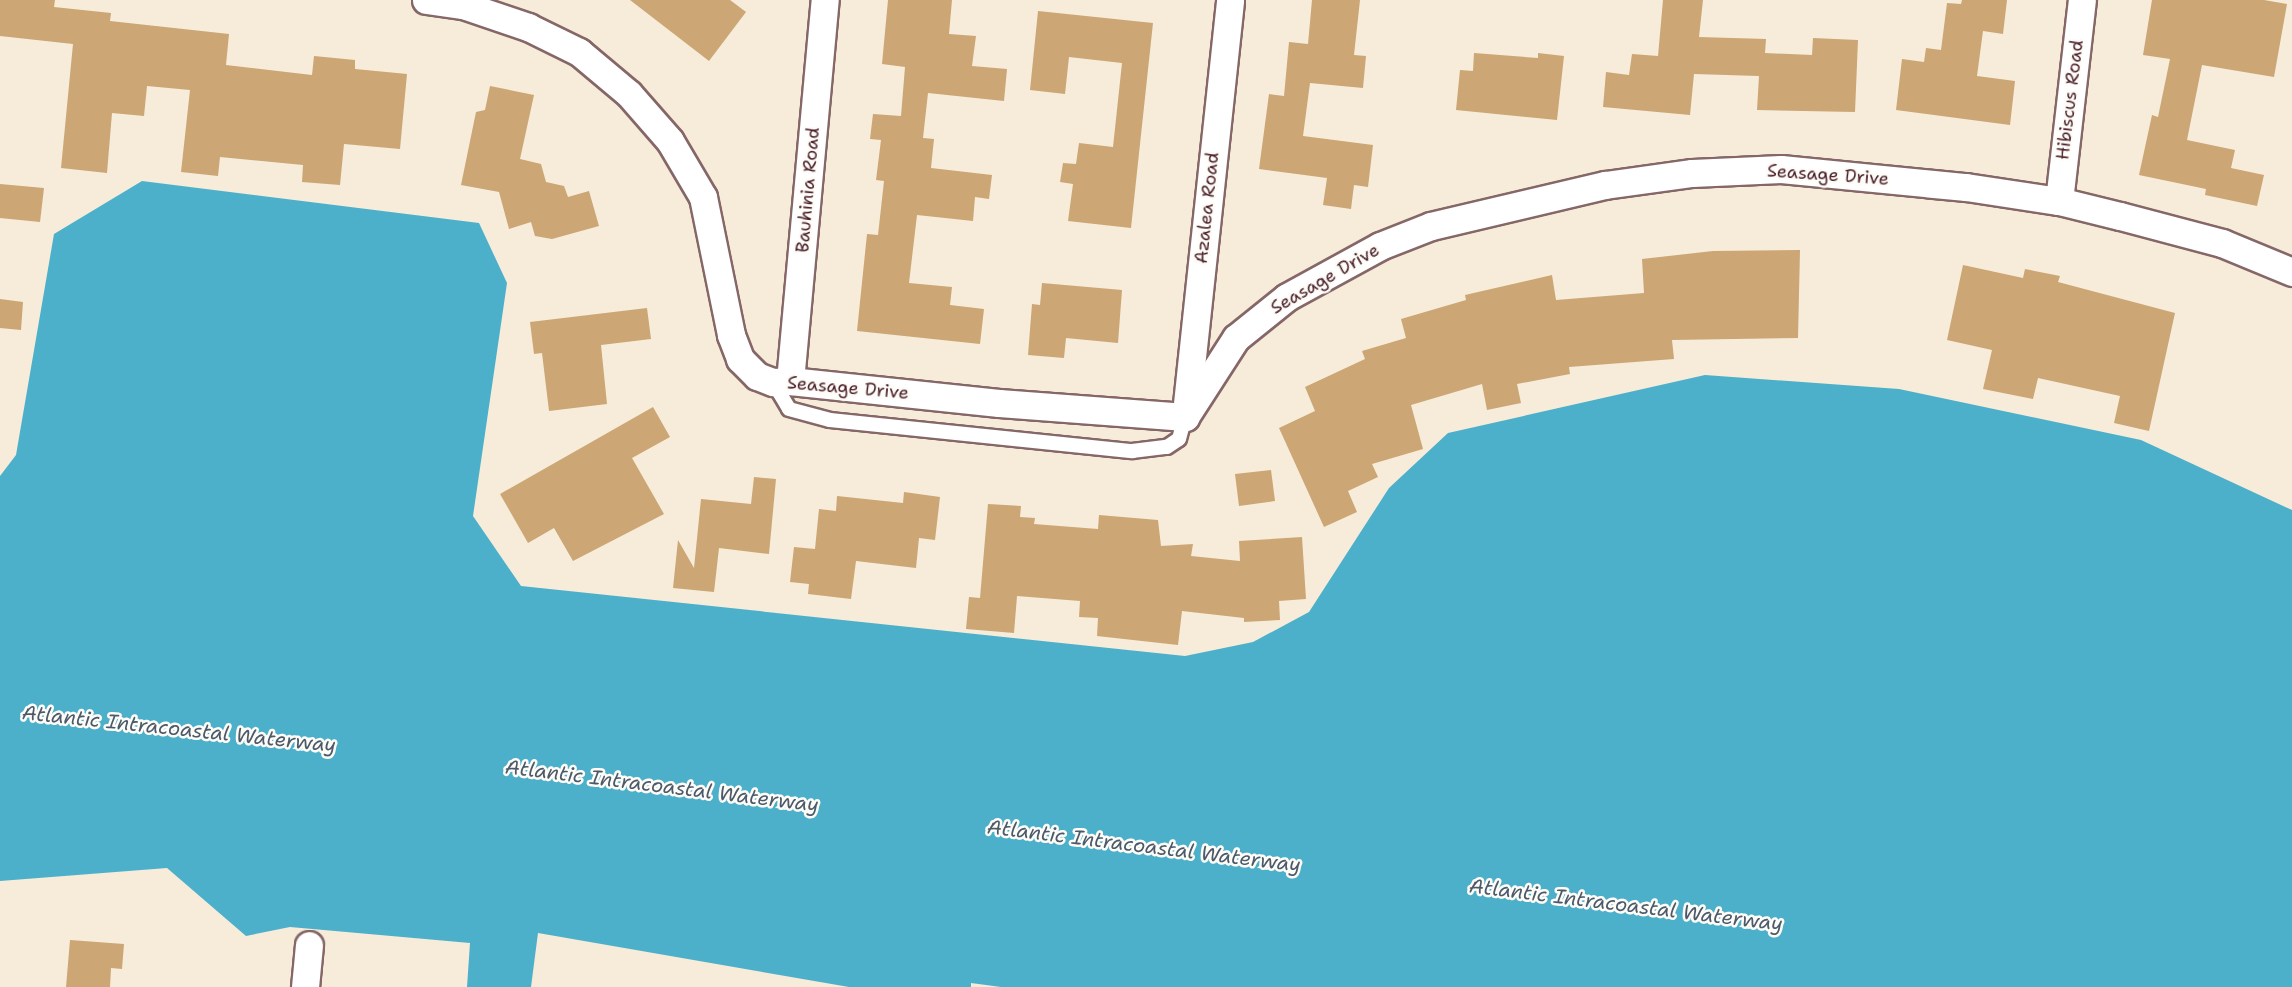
<!DOCTYPE html>
<html>
<head>
<meta charset="utf-8">
<style>
	body { margin:0 }
	#map { position:relative; width:2292px; height:987px; overflow:hidden; background:#f6ecd9; font-family:"Shantell Sans",sans-serif }
	div>[style] { position:absolute }
	.water>* { inset:0; background:#4cb0cb }
	.building>* { inset:0; background:#cca674 }
	.roads { filter:drop-shadow(2px 0 #866768) drop-shadow(-2px 0 #866768) drop-shadow(0 2px #866768) drop-shadow(0 -2px #866768) }
	.service>* { height:14px; margin:-7px; padding:0 7px; transform-origin:7px; border-radius:7px; background:#fff }
	.minor>* { height:27px; margin:-13.5px; padding:0 13.5px; transform-origin:13.5px; border-radius:13.5px; background:#fff }
	span { translate:-50% -50%; white-space:nowrap; text-align:center; line-height:1.15; -webkit-text-stroke:5px #fdfcf7; paint-order:stroke }
	.street-label { font-size:18px; color:#4a1f2b }
	.water-label { font-size:20px; color:#4b596b; font-style:italic }
</style>
</head>
<body>
<div id="map">
	<div class="water">
		<i style="clip-path:polygon(142px 181px,479px 223px,507px 283px,473px 516px,521px 586px,1185px 656px,1253px 642px,1309px 612px,1389px 488px,1448px 433px,1705px 375px,1899px 389px,2141px 440px,2292px 510px,2292px 987px,1001px 987px,971px 983px,971px 987px,849px 987px,538px 933px,531px 987px,467px 987px,470px 943px,290px 927px,246px 936px,167px 868px,0 881px,0 476px,16px 455px,54px 234px)"></i>
	</div>
	<div class="building">
		<i style="clip-path:polygon(0 0,55px 0,54px 7px,111px 13px,110px 21px,229px 34px,226px 65px,312px 75px,314px 56px,355px 60px,355px 69px,407px 74px,400px 149px,344px 144px,340px 185px,302px 182px,303px 165px,220px 157px,218px 176px,181px 172px,190px 90px,147px 86px,144px 116px,112px 113px,107px 173px,61px 168px,73px 44px,0 36px)"></i>
		<i style="clip-path:polygon(630px 0,730px 0,746px 12px,709px 61px)"></i>
		<i style="clip-path:polygon(888px 0,952px 0,949px 34px,976px 36px,972px 66px,1007px 69px,1004px 101px,928px 93px,923px 138px,934px 139px,931px 168px,992px 175px,989px 199px,975px 197px,973px 221px,917px 215px,909px 283px,952px 287px,950px 305px,984px 309px,980px 344px,857px 331px,867px 234px,878px 235px,884px 181px,876px 180px,881px 140px,870px 139px,873px 114px,901px 116px,905px 67px,882px 64px)"></i>
		<i style="clip-path:polygon(1312px 0,1360px 0,1354px 55px,1366px 56px,1363px 88px,1310px 83px,1303px 136px,1373px 145px,1368px 187px,1354px 185px,1351px 209px,1323px 205px,1327px 178px,1259px 169px,1269px 94px,1284px 96px,1289px 42px,1308px 44px)"></i>
		<i style="clip-path:polygon(1663px 0,1703px 0,1699px 37px,1766px 39px,1765px 53px,1812px 55px,1813px 38px,1858px 40px,1855px 112px,1757px 110px,1759px 76px,1694px 74px,1690px 115px,1603px 107px,1606px 72px,1629px 75px,1632px 54px,1658px 56px)"></i>
		<i style="clip-path:polygon(1962px 0,2007px 0,2003px 34px,1983px 31px,1977px 76px,2015px 81px,2010px 125px,1896px 110px,1902px 59px,1924px 62px,1926px 48px,1941px 50px,1947px 3px,1961px 4px)"></i>
		<i style="clip-path:polygon(2152px 0,2264px 0,2287px 4px,2274px 77px,2202px 65px,2187px 140px,2235px 150px,2231px 168px,2264px 175px,2257px 206px,2205px 195px,2206px 189px,2139px 175px,2152px 115px,2158px 117px,2170px 59px,2143px 55px)"></i>
		<i style="clip-path:polygon(1038px 11px,1153px 23px,1131px 228px,1068px 221px,1073px 184px,1060px 182px,1063px 163px,1076px 164px,1079px 143px,1113px 147px,1122px 63px,1069px 57px,1065px 94px,1030px 90px)"></i>
		<i style="clip-path:polygon(1474px 53px,1538px 58px,1538px 53px,1564px 56px,1557px 120px,1456px 110px,1460px 70px,1473px 71px)"></i>
		<i style="clip-path:polygon(490px 86px,534px 95px,520px 159px,541px 164px,546px 182px,564px 186px,568px 197px,589px 191px,599px 226px,552px 239px,535px 236px,531px 222px,509px 229px,499px 192px,461px 185px,476px 112px,485px 110px)"></i>
		<i style="clip-path:polygon(0 184px,44px 188px,40px 222px,0 218px)"></i>
		<i style="clip-path:polygon(1800px 250px,1798px 338px,1672px 340px,1674px 359px,1569px 367px,1570px 374px,1517px 384px,1521px 403px,1487px 410px,1482px 384px,1411px 405px,1423px 449px,1372px 464px,1378px 477px,1348px 491px,1357px 512px,1324px 527px,1279px 428px,1315px 411px,1305px 387px,1365px 359px,1362px 351px,1406px 338px,1401px 319px,1466px 300px,1465px 295px,1552px 275px,1556px 300px,1644px 293px,1642px 259px,1713px 251px)"></i>
		<i style="clip-path:polygon(1963px 265px,2023px 278px,2025px 269px,2060px 276px,2058px 282px,2175px 313px,2149px 431px,2114px 423px,2120px 396px,2038px 378px,2033px 399px,1983px 389px,1992px 350px,1947px 340px)"></i>
		<i style="clip-path:polygon(1042px 283px,1122px 290px,1118px 343px,1066px 338px,1064px 358px,1028px 355px,1032px 304px,1040px 305px)"></i>
		<i style="clip-path:polygon(0 299px,23px 302px,21px 330px,0 328px)"></i>
		<i style="clip-path:polygon(647px 308px,651px 339px,601px 345px,607px 404px,549px 411px,542px 353px,534px 354px,530px 322px)"></i>
		<i style="clip-path:polygon(653px 407px,670px 437px,632px 458px,664px 514px,573px 561px,554px 528px,528px 543px,500px 494px)"></i>
		<i style="clip-path:polygon(1271px 470px,1275px 501px,1239px 506px,1235px 474px)"></i>
		<i style="clip-path:polygon(754px 477px,776px 479px,769px 554px,719px 548px,714px 592px,673px 588px,678px 540px,694px 568px,701px 499px,751px 504px)"></i>
		<i style="clip-path:polygon(904px 492px,940px 497px,935px 540px,919px 538px,916px 568px,856px 561px,851px 599px,808px 594px,809px 584px,790px 582px,794px 547px,815px 549px,819px 509px,836px 511px,837px 496px,903px 503px)"></i>
		<i style="clip-path:polygon(988px 504px,1021px 506px,1020px 517px,1035px 518px,1034px 524px,1098px 529px,1099px 515px,1158px 520px,1161px 546px,1193px 544px,1191px 556px,1240px 561px,1239px 541px,1302px 537px,1306px 599px,1279px 601px,1280px 620px,1244px 622px,1244px 618px,1182px 611px,1178px 645px,1097px 636px,1098px 618px,1079px 617px,1080px 601px,1017px 596px,1014px 633px,966px 629px,969px 597px,980px 598px)"></i>
		<i style="clip-path:polygon(70px 940px,124px 944px,122px 969px,111px 968px,110px 987px,66px 987px)"></i>
	</div>
	<div class="roads">
		<div class="service">
			<i style="left:773px;top:382px;width:31px;rotate:59deg"></i>
			<i style="left:789px;top:409px;width:42px;rotate:15deg"></i>
			<i style="left:830px;top:420px;width:304px;rotate:5.9deg"></i>
			<i style="left:1132px;top:451px;width:35px;rotate:-7deg"></i>
			<i style="left:1167px;top:447px;width:14px;rotate:-34deg"></i>
			<i style="left:1179px;top:439px;width:23px;rotate:-75deg"></i>
		</div>
		<div class="minor">
			<i style="left:426px;top:0;width:37px;rotate:8deg"></i>
			<i style="left:463px;top:5px;width:69px;rotate:18.7deg"></i>
			<i style="left:528px;top:27px;width:57px;rotate:26.1deg"></i>
			<i style="left:579px;top:52px;width:65px;rotate:40deg"></i>
			<i style="left:629px;top:94px;width:62px;rotate:48.9deg"></i>
			<i style="left:670px;top:141px;width:65px;rotate:59.5deg"></i>
			<i style="left:703px;top:197px;width:141px;rotate:78.5deg"></i>
			<i style="left:731px;top:335px;width:26px;rotate:69deg"></i>
			<i style="left:740px;top:359px;width:24px;rotate:45deg"></i>
			<i style="left:757px;top:376px;width:17px;rotate:21deg"></i>
			<i style="left:773px;top:382px;width:17px;rotate:-3deg"></i>
			<i style="left:790px;top:381px;width:210px;rotate:6deg"></i>
			<i style="left:999px;top:403px;width:187px;rotate:4.3deg"></i>
			<i style="left:2059px;top:201px;width:202px;rotate:-83.5deg"></i>
			<i style="left:790px;top:381px;width:383px;rotate:-84.8deg"></i>
			<i style="left:1186px;top:413px;width:415px;rotate:-83.9deg"></i>
			<i style="left:1185px;top:417px;width:94px;rotate:-57.2deg"></i>
			<i style="left:1236px;top:338px;width:65px;rotate:-38.8deg"></i>
			<i style="left:1287px;top:297px;width:106px;rotate:-28.7deg"></i>
			<i style="left:1380px;top:246px;width:55px;rotate:-21.4deg"></i>
			<i style="left:1431px;top:226px;width:179px;rotate:-13.3deg"></i>
			<i style="left:1605px;top:185px;width:88px;rotate:-7.9deg"></i>
			<i style="left:1692px;top:173px;width:89px;rotate:-2.6deg"></i>
			<i style="left:1781px;top:169px;width:186px;rotate:5.6deg"></i>
			<i style="left:1966px;top:187px;width:94px;rotate:8.6deg"></i>
			<i style="left:2059px;top:201px;width:63px;rotate:13.8deg"></i>
			<i style="left:2120px;top:216px;width:106px;rotate:14.8deg"></i>
			<i style="left:2222px;top:243px;width:76px;rotate:22.5deg"></i>
			<i style="left:305px;top:987px;width:42px;rotate:-84.6deg"></i>
		</div>
	</div>
	<div class="street-label">
		<span style="left:2070px;top:100px;rotate:-83deg">Hibiscus Road</span>
		<span style="left:1828px;top:175px;rotate:4deg">Seasage Drive</span>
		<span style="left:808px;top:190px;rotate:-85deg">Bauhinia Road</span>
		<span style="left:1207px;top:208px;rotate:-84deg">Azalea Road</span>
		<span style="left:1325px;top:279px;rotate:-30deg">Seasage Drive</span>
		<span style="left:848px;top:388px;rotate:5deg">Seasage Drive</span>
	</div>
	<div class="water-label">
		<span style="left:179px;top:729px;rotate:6deg">Atlantic Intracoastal Waterway</span>
		<span style="left:662px;top:786px;rotate:7deg">Atlantic Intracoastal Waterway</span>
		<span style="left:1144px;top:846px;rotate:7deg">Atlantic Intracoastal Waterway</span>
		<span style="left:1626px;top:905px;rotate:7deg">Atlantic Intracoastal Waterway</span>
	</div>
</div>
</body>
</html>
